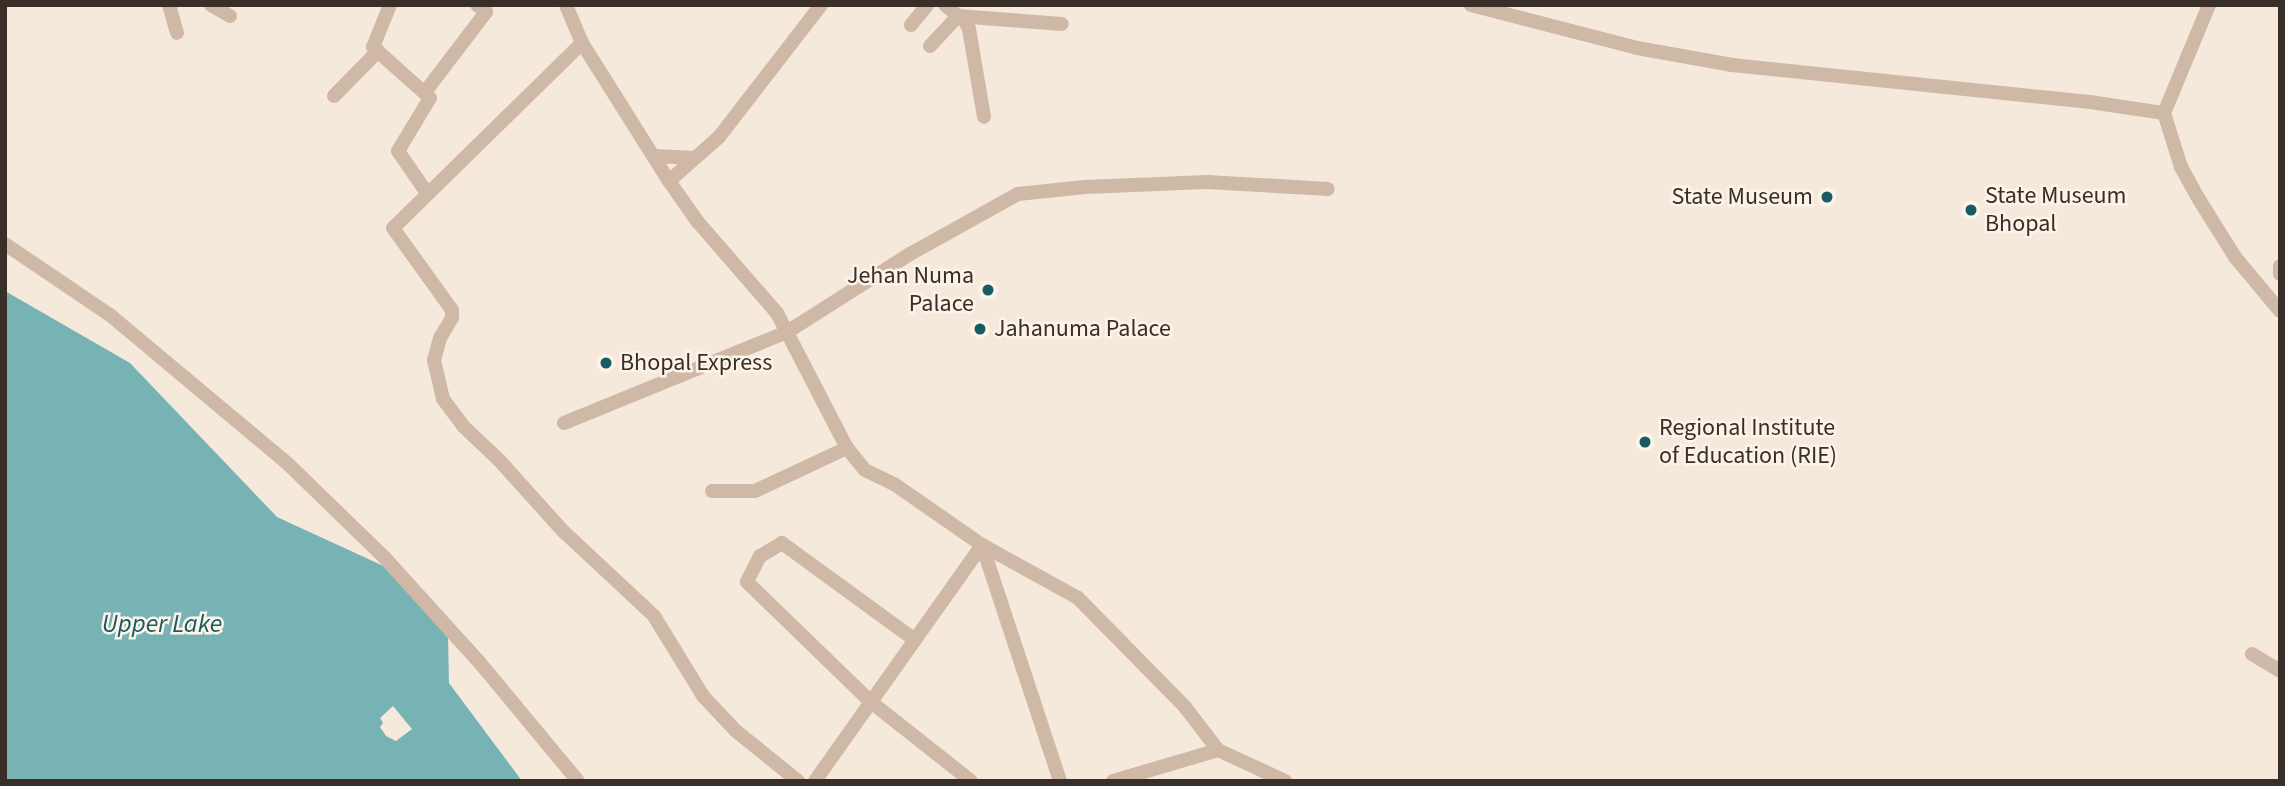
<!DOCTYPE html>
<html>
<head>
<meta charset="utf-8">
<style>
	body { margin:0 }
	#map { position:relative; width:2285px; height:786px; overflow:hidden; background:#f5e9dc; font-family:"Source Sans 3",sans-serif }
	div>[style] { position:absolute }
	.water>* { inset:0; background:#77b2b5 }
	.pier>* { inset:0; background:#f5e9dc }
	.minor>* { height:14px; margin:-7px; padding:0 7px; transform-origin:7px; border-radius:7px; background:#cfb9a6 }
	.dots>* { width:19px; height:19px; translate:-50% -50%; box-sizing:border-box; border:4px solid #fcf3e9; border-radius:50% }
	span { translate:-50% -50%; white-space:nowrap; text-align:center; line-height:1.15; -webkit-text-stroke:5px #fcf3e9; paint-order:stroke }
	.poi-label { font-size:24px; color:#3a2e28 }
	.left { translate:0 -50%; text-align:left }
	.right { translate:-100% -50%; text-align:right }
	.water-label { font-size:26px; color:#185b60; font-style:italic }
	.frame { position:absolute; inset:0; border:7px solid #3a2e28; pointer-events:none }
</style>
</head>
<body>
<div id="map">
	<div class="water">
		<i style="clip-path:polygon(5px 291px,130px 363px,277px 517px,390px 569px,448px 637px,449px 683px,522px 781px,5px 781px)"></i>
	</div>
	<div class="pier">
		<i style="clip-path:polygon(393px 706px,412px 729px,396px 741px,386px 736px,380px 727px,383px 723px,380px 718px)"></i>
	</div>
	<div class="minor">
		<i style="left:169px;top:5px;width:29px;rotate:74deg"></i>
		<i style="left:211px;top:5px;width:22px;rotate:30deg"></i>
		<i style="left:390px;top:5px;width:45px;rotate:112deg"></i>
		<i style="left:373px;top:47px;width:76px;rotate:41.8deg"></i>
		<i style="left:430px;top:98px;width:62px;rotate:121.1deg"></i>
		<i style="left:398px;top:151px;width:51px;rotate:55.4deg"></i>
		<i style="left:566px;top:5px;width:41px;rotate:67.2deg"></i>
		<i style="left:582px;top:43px;width:163px;rotate:57.8deg"></i>
		<i style="left:669px;top:181px;width:49px;rotate:55deg"></i>
		<i style="left:697px;top:221px;width:122px;rotate:49deg"></i>
		<i style="left:777px;top:313px;width:152px;rotate:62.6deg"></i>
		<i style="left:847px;top:448px;width:28px;rotate:51deg"></i>
		<i style="left:865px;top:470px;width:32px;rotate:26deg"></i>
		<i style="left:894px;top:484px;width:107px;rotate:34.7deg"></i>
		<i style="left:982px;top:545px;width:110px;rotate:28.9deg"></i>
		<i style="left:1078px;top:598px;width:153px;rotate:45.5deg"></i>
		<i style="left:1185px;top:707px;width:54px;rotate:52.5deg"></i>
		<i style="left:1218px;top:750px;width:74px;rotate:24.8deg"></i>
		<i style="left:945px;top:5px;width:17px;rotate:40deg"></i>
		<i style="left:958px;top:16px;width:104px;rotate:4.4deg"></i>
		<i style="left:1471px;top:5px;width:171px;rotate:14.5deg"></i>
		<i style="left:1637px;top:48px;width:97px;rotate:10.1deg"></i>
		<i style="left:1732px;top:65px;width:360px;rotate:5.9deg"></i>
		<i style="left:2090px;top:102px;width:75px;rotate:8.5deg"></i>
		<i style="left:2209px;top:5px;width:117px;rotate:112.6deg"></i>
		<i style="left:2164px;top:113px;width:57px;rotate:72.5deg"></i>
		<i style="left:2181px;top:167px;width:39px;rotate:61deg"></i>
		<i style="left:2200px;top:201px;width:66px;rotate:58deg"></i>
		<i style="left:2235px;top:257px;width:70px;rotate:50.2deg"></i>
		<i style="left:911px;top:25px;width:26px;rotate:-51deg"></i>
		<i style="left:582px;top:43px;width:264px;rotate:135.6deg"></i>
		<i style="left:393px;top:228px;width:101px;rotate:54.3deg"></i>
		<i style="left:452px;top:310px;width:8px;rotate:90deg"></i>
		<i style="left:452px;top:318px;width:23px;rotate:121deg"></i>
		<i style="left:440px;top:338px;width:23px;rotate:105deg"></i>
		<i style="left:434px;top:360px;width:40px;rotate:77deg"></i>
		<i style="left:443px;top:399px;width:34px;rotate:53deg"></i>
		<i style="left:463px;top:426px;width:50px;rotate:43.4deg"></i>
		<i style="left:499px;top:460px;width:96px;rotate:48deg"></i>
		<i style="left:563px;top:531px;width:125px;rotate:43deg"></i>
		<i style="left:654px;top:616px;width:94px;rotate:58.5deg"></i>
		<i style="left:703px;top:696px;width:48px;rotate:46.7deg"></i>
		<i style="left:736px;top:731px;width:80px;rotate:38.9deg"></i>
		<i style="left:930px;top:46px;width:41px;rotate:-47deg"></i>
		<i style="left:958px;top:16px;width:9px;rotate:36deg"></i>
		<i style="left:965px;top:21px;width:9px;rotate:63deg"></i>
		<i style="left:969px;top:29px;width:89px;rotate:80.3deg"></i>
		<i style="left:425px;top:92px;width:101px;rotate:-52.7deg"></i>
		<i style="left:486px;top:12px;width:11px;rotate:-142deg"></i>
		<i style="left:334px;top:96px;width:63px;rotate:-45.6deg"></i>
		<i style="left:654px;top:156px;width:40px;rotate:2.9deg"></i>
		<i style="left:669px;top:181px;width:67px;rotate:-41.3deg"></i>
		<i style="left:719px;top:137px;width:167px;rotate:-52.3deg"></i>
		<i style="left:5px;top:244px;width:127px;rotate:34.1deg"></i>
		<i style="left:110px;top:315px;width:232px;rotate:39.9deg"></i>
		<i style="left:288px;top:464px;width:134px;rotate:44.1deg"></i>
		<i style="left:384px;top:557px;width:143px;rotate:47.8deg"></i>
		<i style="left:480px;top:663px;width:153px;rotate:50.3deg"></i>
		<i style="left:2280px;top:266px;width:8px;rotate:90deg"></i>
		<i style="left:564px;top:423px;width:241px;rotate:-22.2deg"></i>
		<i style="left:787px;top:332px;width:146px;rotate:-32.4deg"></i>
		<i style="left:910px;top:254px;width:124px;rotate:-29.1deg"></i>
		<i style="left:1018px;top:194px;width:67px;rotate:-6deg"></i>
		<i style="left:1085px;top:187px;width:122px;rotate:-2.3deg"></i>
		<i style="left:1207px;top:182px;width:121px;rotate:3.3deg"></i>
		<i style="left:712px;top:491px;width:43px"></i>
		<i style="left:755px;top:491px;width:102px;rotate:-25.1deg"></i>
		<i style="left:982px;top:545px;width:249px;rotate:71.7deg"></i>
		<i style="left:915px;top:640px;width:165px;rotate:-143.9deg"></i>
		<i style="left:782px;top:543px;width:26px;rotate:149deg"></i>
		<i style="left:760px;top:556px;width:29px;rotate:117deg"></i>
		<i style="left:747px;top:582px;width:173px;rotate:44.1deg"></i>
		<i style="left:871px;top:702px;width:127px;rotate:38.3deg"></i>
		<i style="left:2252px;top:654px;width:33px;rotate:31deg"></i>
		<i style="left:815px;top:781px;width:289px;rotate:-54.7deg"></i>
		<i style="left:1113px;top:781px;width:109px;rotate:-16.4deg"></i>
	</div>
	<div class="dots">
		<i style="left:1827px;top:197px;background:#185b60"></i>
		<i style="left:1971px;top:210px;background:#185b60"></i>
		<i style="left:988px;top:290px;background:#185b60"></i>
		<i style="left:980px;top:329px;background:#185b60"></i>
		<i style="left:606px;top:363px;background:#185b60"></i>
		<i style="left:1645px;top:442px;background:#185b60"></i>
	</div>
	<div class="poi-label">
		<span class="left" style="left:1985px;top:210px">State Museum<br>Bhopal</span>
		<span class="right" style="left:1813px;top:197px">State Museum</span>
		<span class="right" style="left:974px;top:290px">Jehan Numa<br>Palace</span>
		<span class="left" style="left:994px;top:329px">Jahanuma Palace</span>
		<span class="left" style="left:620px;top:363px">Bhopal Express</span>
		<span class="left" style="left:1659px;top:442px">Regional Institute<br>of Education (RIE)</span>
	</div>
	<div class="water-label">
		<span style="left:162px;top:624px">Upper Lake</span>
	</div>
	<div class="frame"></div>
</div>
</body>
</html>
